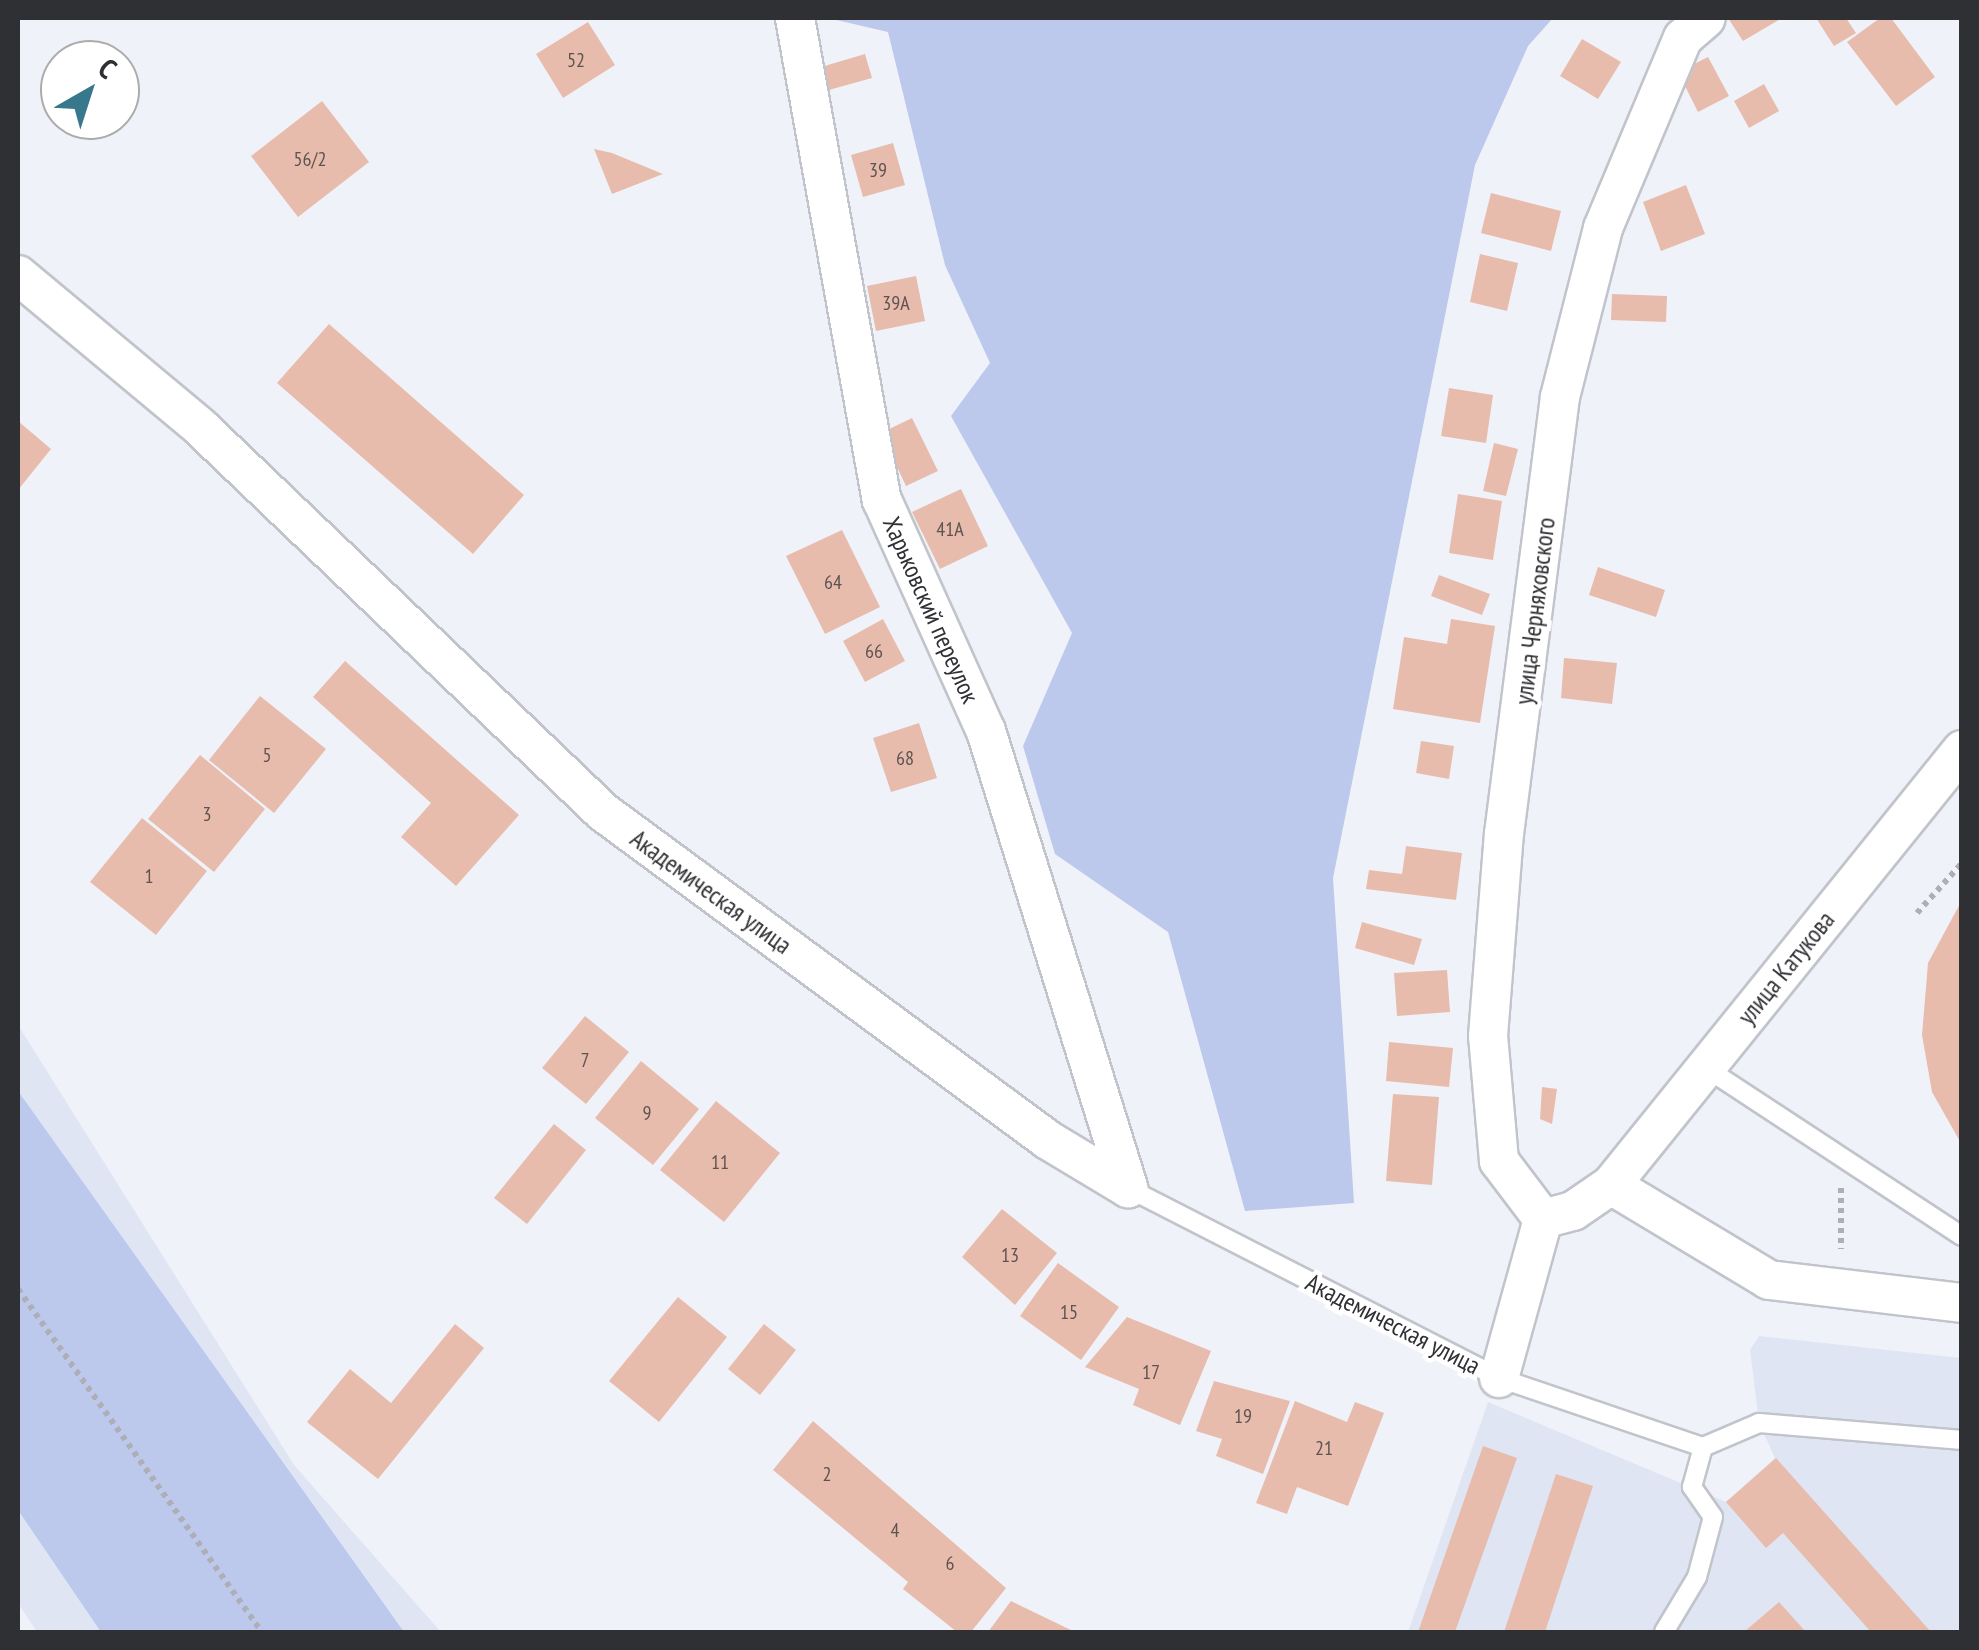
<!DOCTYPE html>
<html>
<head>
<meta charset="utf-8">
<style>
	body { margin:0 }
	#map { position:relative; width:1979px; height:1650px; overflow:hidden; background:#f0f2fa; font-family:"PT Sans Narrow",sans-serif }
	div>[style] { position:absolute }
	.built>* { inset:0; background:#e0e5f4 }
	.green>* { inset:0; background:#bcc8ec }
	.building>* { inset:0; background:#e8bcac }
	.path>* { height:6px; margin-top:-3px; transform-origin:0; background:repeating-linear-gradient(90deg,#aeafb6 0 5px,transparent 0 10px) }
	.roads { filter:drop-shadow(2px 0 #c1c4cb) drop-shadow(-2px 0 #c1c4cb) drop-shadow(0 2px #c1c4cb) drop-shadow(0 -2px #c1c4cb) }
	.service>* { height:18px; margin:-9px; padding:0 9px; transform-origin:9px; border-radius:9px; background:#fff }
	.minor>* { height:38px; margin:-19px; padding:0 19px; transform-origin:19px; border-radius:19px; background:#fff }
	span { translate:-50% -50%; white-space:nowrap; text-align:center; line-height:1.15; -webkit-text-stroke:9px #fff; paint-order:stroke }
	.number-label { font-size:20px; color:#5d5351 }
	.number-label span { -webkit-text-stroke-width:0 }
	.street-label { font-size:25px; color:#2f3033 }
	.frame { position:absolute; inset:0; border:20px solid #2f3033; pointer-events:none }
	.north { position:absolute; left:40px; top:40px; width:100px; height:100px; box-sizing:border-box; background:#fff; border:2px solid #acacad; border-radius:50%; rotate:39deg; font-size:28px; font-weight:700; line-height:40px; text-align:center; color:#2f3033 }
	.north::after { content:''; display:block; margin:auto; width:35px; height:45px; background:#38788c; clip-path:polygon(50% 0,100% 100%,50% 72%,0 100%) }
</style>
</head>
<body>
<div id="map">
	<div class="built">
		<i style="clip-path:polygon(18px 1025px,294px 1465px,441px 1632px,37px 1632px,18px 1603px)"></i>
		<i style="clip-path:polygon(1759px 1336px,1961px 1358px,1961px 1632px,1408px 1632px,1488px 1402px,1726px 1502px,1775px 1458px,1759px 1423px,1750px 1350px)"></i>
	</div>
	<div class="green">
		<i style="clip-path:polygon(828px 18px,1553px 18px,1528px 46px,1475px 165px,1333px 878px,1354px 1203px,1245px 1211px,1168px 932px,1055px 854px,1023px 746px,1072px 633px,951px 416px,990px 363px,945px 265px,888px 32px)"></i>
		<i style="clip-path:polygon(18px 1091px,404px 1632px,101px 1632px,18px 1510px)"></i>
	</div>
	<div class="building">
		<i style="clip-path:polygon(1728px 18px,1782px 18px,1743px 41px)"></i>
		<i style="clip-path:polygon(1816px 18px,1846px 18px,1856px 33px,1834px 46px)"></i>
		<i style="clip-path:polygon(1880px 18px,1891px 18px,1935px 77px,1896px 106px,1847px 42px)"></i>
		<i style="clip-path:polygon(588px 22px,615px 65px,563px 98px,536px 54px)"></i>
		<i style="clip-path:polygon(1582px 39px,1621px 62px,1598px 99px,1560px 76px)"></i>
		<i style="clip-path:polygon(865px 54px,872px 78px,818px 93px,811px 70px)"></i>
		<i style="clip-path:polygon(1708px 57px,1729px 96px,1698px 112px,1678px 72px)"></i>
		<i style="clip-path:polygon(1764px 84px,1779px 111px,1749px 128px,1734px 101px)"></i>
		<i style="clip-path:polygon(322px 101px,369px 162px,298px 217px,251px 156px)"></i>
		<i style="clip-path:polygon(893px 143px,905px 185px,863px 197px,851px 155px)"></i>
		<i style="clip-path:polygon(594px 149px,612px 153px,663px 174px,612px 194px)"></i>
		<i style="clip-path:polygon(1686px 185px,1705px 234px,1661px 251px,1643px 202px)"></i>
		<i style="clip-path:polygon(1491px 193px,1561px 211px,1551px 251px,1481px 233px)"></i>
		<i style="clip-path:polygon(1480px 254px,1518px 263px,1507px 311px,1470px 302px)"></i>
		<i style="clip-path:polygon(916px 276px,925px 321px,876px 331px,867px 286px)"></i>
		<i style="clip-path:polygon(1612px 294px,1667px 296px,1666px 322px,1611px 320px)"></i>
		<i style="clip-path:polygon(329px 324px,524px 495px,473px 554px,277px 383px)"></i>
		<i style="clip-path:polygon(1449px 388px,1493px 395px,1486px 443px,1441px 436px)"></i>
		<i style="clip-path:polygon(912px 418px,938px 471px,906px 486px,881px 433px)"></i>
		<i style="clip-path:polygon(18px 421px,51px 449px,18px 490px)"></i>
		<i style="clip-path:polygon(1494px 443px,1518px 449px,1506px 496px,1483px 491px)"></i>
		<i style="clip-path:polygon(961px 489px,988px 546px,940px 569px,912px 512px)"></i>
		<i style="clip-path:polygon(1458px 494px,1502px 501px,1493px 560px,1449px 553px)"></i>
		<i style="clip-path:polygon(842px 530px,880px 607px,825px 634px,786px 556px)"></i>
		<i style="clip-path:polygon(1598px 567px,1665px 590px,1656px 617px,1589px 595px)"></i>
		<i style="clip-path:polygon(1439px 575px,1490px 594px,1482px 615px,1431px 596px)"></i>
		<i style="clip-path:polygon(883px 619px,905px 661px,865px 682px,843px 641px)"></i>
		<i style="clip-path:polygon(1451px 619px,1495px 626px,1480px 723px,1393px 709px,1404px 637px,1447px 644px)"></i>
		<i style="clip-path:polygon(1564px 658px,1617px 663px,1612px 704px,1561px 698px)"></i>
		<i style="clip-path:polygon(345px 661px,519px 815px,456px 886px,401px 837px,431px 803px,313px 697px)"></i>
		<i style="clip-path:polygon(260px 696px,326px 749px,274px 813px,209px 760px)"></i>
		<i style="clip-path:polygon(919px 723px,937px 778px,891px 792px,873px 738px)"></i>
		<i style="clip-path:polygon(1421px 741px,1454px 746px,1449px 779px,1416px 773px)"></i>
		<i style="clip-path:polygon(200px 755px,265px 809px,214px 872px,148px 819px)"></i>
		<i style="clip-path:polygon(142px 818px,207px 871px,156px 935px,90px 882px)"></i>
		<i style="clip-path:polygon(1406px 846px,1462px 853px,1456px 900px,1366px 889px,1369px 870px,1402px 874px)"></i>
		<i style="clip-path:polygon(1962px 900px,1962px 1145px,1932px 1092px,1922px 1035px,1928px 963px)"></i>
		<i style="clip-path:polygon(1362px 922px,1422px 939px,1414px 965px,1355px 948px)"></i>
		<i style="clip-path:polygon(1447px 970px,1450px 1012px,1397px 1016px,1394px 973px)"></i>
		<i style="clip-path:polygon(585px 1016px,629px 1052px,586px 1104px,542px 1068px)"></i>
		<i style="clip-path:polygon(1389px 1042px,1453px 1048px,1449px 1087px,1386px 1081px)"></i>
		<i style="clip-path:polygon(641px 1061px,699px 1109px,653px 1165px,595px 1118px)"></i>
		<i style="clip-path:polygon(1542px 1087px,1557px 1089px,1552px 1124px,1540px 1119px)"></i>
		<i style="clip-path:polygon(1393px 1094px,1439px 1097px,1432px 1185px,1386px 1181px)"></i>
		<i style="clip-path:polygon(716px 1101px,780px 1153px,724px 1222px,660px 1170px)"></i>
		<i style="clip-path:polygon(554px 1124px,586px 1150px,527px 1224px,494px 1198px)"></i>
		<i style="clip-path:polygon(1002px 1209px,1057px 1253px,1015px 1305px,962px 1257px)"></i>
		<i style="clip-path:polygon(1058px 1263px,1119px 1307px,1081px 1360px,1020px 1316px)"></i>
		<i style="clip-path:polygon(678px 1297px,727px 1337px,659px 1422px,609px 1381px)"></i>
		<i style="clip-path:polygon(1127px 1317px,1211px 1351px,1180px 1425px,1133px 1405px,1139px 1389px,1085px 1367px)"></i>
		<i style="clip-path:polygon(455px 1324px,484px 1348px,378px 1479px,307px 1422px,350px 1369px,391px 1403px)"></i>
		<i style="clip-path:polygon(764px 1324px,796px 1350px,760px 1395px,728px 1369px)"></i>
		<i style="clip-path:polygon(1214px 1381px,1290px 1401px,1263px 1474px,1216px 1456px,1222px 1439px,1196px 1431px)"></i>
		<i style="clip-path:polygon(1295px 1401px,1347px 1422px,1355px 1402px,1384px 1413px,1348px 1506px,1297px 1487px,1287px 1514px,1256px 1503px)"></i>
		<i style="clip-path:polygon(813px 1421px,1006px 1588px,971px 1632px,957px 1632px,903px 1589px,908px 1582px,773px 1470px)"></i>
		<i style="clip-path:polygon(1483px 1446px,1517px 1458px,1455px 1632px,1418px 1632px)"></i>
		<i style="clip-path:polygon(1776px 1458px,1931px 1632px,1871px 1632px,1783px 1533px,1766px 1548px,1726px 1502px)"></i>
		<i style="clip-path:polygon(1556px 1474px,1593px 1486px,1545px 1632px,1504px 1632px)"></i>
		<i style="clip-path:polygon(1011px 1601px,1075px 1632px,988px 1632px)"></i>
		<i style="clip-path:polygon(1779px 1602px,1806px 1632px,1744px 1632px)"></i>
	</div>
	<div class="path">
		<i style="left:1917px;top:913px;width:67px;rotate:-48deg"></i>
		<i style="left:1841px;top:1188px;width:61px;rotate:90deg"></i>
		<i style="left:18px;top:1289px;width:421px;rotate:54.6deg"></i>
	</div>
	<div class="roads">
		<div class="service">
			<i style="left:1706px;top:1068px;width:306px;rotate:33.3deg"></i>
			<i style="left:1128px;top:1188px;width:417px;rotate:27.1deg"></i>
			<i style="left:1499px;top:1378px;width:215px;rotate:18.7deg"></i>
			<i style="left:1703px;top:1447px;width:61px;rotate:-23.2deg"></i>
			<i style="left:1759px;top:1423px;width:204px;rotate:4.8deg"></i>
			<i style="left:1664px;top:1632px;width:64px;rotate:-59deg"></i>
			<i style="left:1697px;top:1577px;width:62px;rotate:-75.1deg"></i>
			<i style="left:1713px;top:1517px;width:37px;rotate:-125deg"></i>
			<i style="left:1692px;top:1487px;width:41px;rotate:-74.6deg"></i>
		</div>
		<div class="minor">
			<i style="left:795px;top:18px;width:490px;rotate:79.8deg"></i>
			<i style="left:882px;top:500px;width:253px;rotate:65.8deg"></i>
			<i style="left:986px;top:731px;width:479px;rotate:72.7deg"></i>
			<i style="left:18px;top:275px;width:236px;rotate:39.8deg"></i>
			<i style="left:199px;top:426px;width:559px;rotate:43.69deg"></i>
			<i style="left:603px;top:812px;width:553px;rotate:36.39deg"></i>
			<i style="left:1048px;top:1140px;width:93px;rotate:31deg"></i>
			<i style="left:1611px;top:1185px;width:559px;rotate:-51.1deg"></i>
			<i style="left:1543px;top:1219px;width:73px;rotate:-127.2deg"></i>
			<i style="left:1499px;top:1161px;width:125px;rotate:-95deg"></i>
			<i style="left:1488px;top:1036px;width:203px;rotate:-85.5deg"></i>
			<i style="left:1504px;top:834px;width:441px;rotate:-82.7deg"></i>
			<i style="left:1560px;top:397px;width:174px;rotate:-75.7deg"></i>
			<i style="left:1603px;top:228px;width:206px;rotate:-67.2deg"></i>
			<i style="left:1683px;top:38px;width:30px;rotate:-41deg"></i>
			<i style="left:1543px;top:1219px;width:31px;rotate:-15deg"></i>
			<i style="left:1573px;top:1211px;width:46px;rotate:-34.4deg"></i>
			<i style="left:1611px;top:1185px;width:184px;rotate:31deg"></i>
			<i style="left:1769px;top:1280px;width:194px;rotate:6.8deg"></i>
			<i style="left:1499px;top:1378px;width:165px;rotate:-74.5deg"></i>
		</div>
	</div>
	<div class="number-label">
		<span style="left:576px;top:60px">52</span>
		<span style="left:310px;top:159px">56/2</span>
		<span style="left:878px;top:170px">39</span>
		<span style="left:896px;top:303px">39А</span>
		<span style="left:950px;top:529px">41А</span>
		<span style="left:833px;top:582px">64</span>
		<span style="left:874px;top:651px">66</span>
		<span style="left:267px;top:755px">5</span>
		<span style="left:905px;top:758px">68</span>
		<span style="left:207px;top:814px">3</span>
		<span style="left:149px;top:876px">1</span>
		<span style="left:585px;top:1060px">7</span>
		<span style="left:647px;top:1113px">9</span>
		<span style="left:720px;top:1162px">11</span>
		<span style="left:1010px;top:1255px">13</span>
		<span style="left:1069px;top:1312px">15</span>
		<span style="left:1151px;top:1372px">17</span>
		<span style="left:1243px;top:1416px">19</span>
		<span style="left:1324px;top:1448px">21</span>
		<span style="left:827px;top:1474px">2</span>
		<span style="left:895px;top:1530px">4</span>
		<span style="left:950px;top:1563px">6</span>
	</div>
	<div class="street-label">
		<span style="left:931px;top:610px;rotate:66deg">Харьковский переулок</span>
		<span style="left:1535px;top:611px;rotate:-83deg">улица Черняховского</span>
		<span style="left:711px;top:892px;rotate:36deg">Академическая улица</span>
		<span style="left:1786px;top:968px;rotate:-51deg">улица Катукова</span>
		<span style="left:1393px;top:1324px;rotate:27deg">Академическая улица</span>
	</div>
	<div class="frame"></div>
	<div class="north">С</div>
</div>
</body>
</html>
